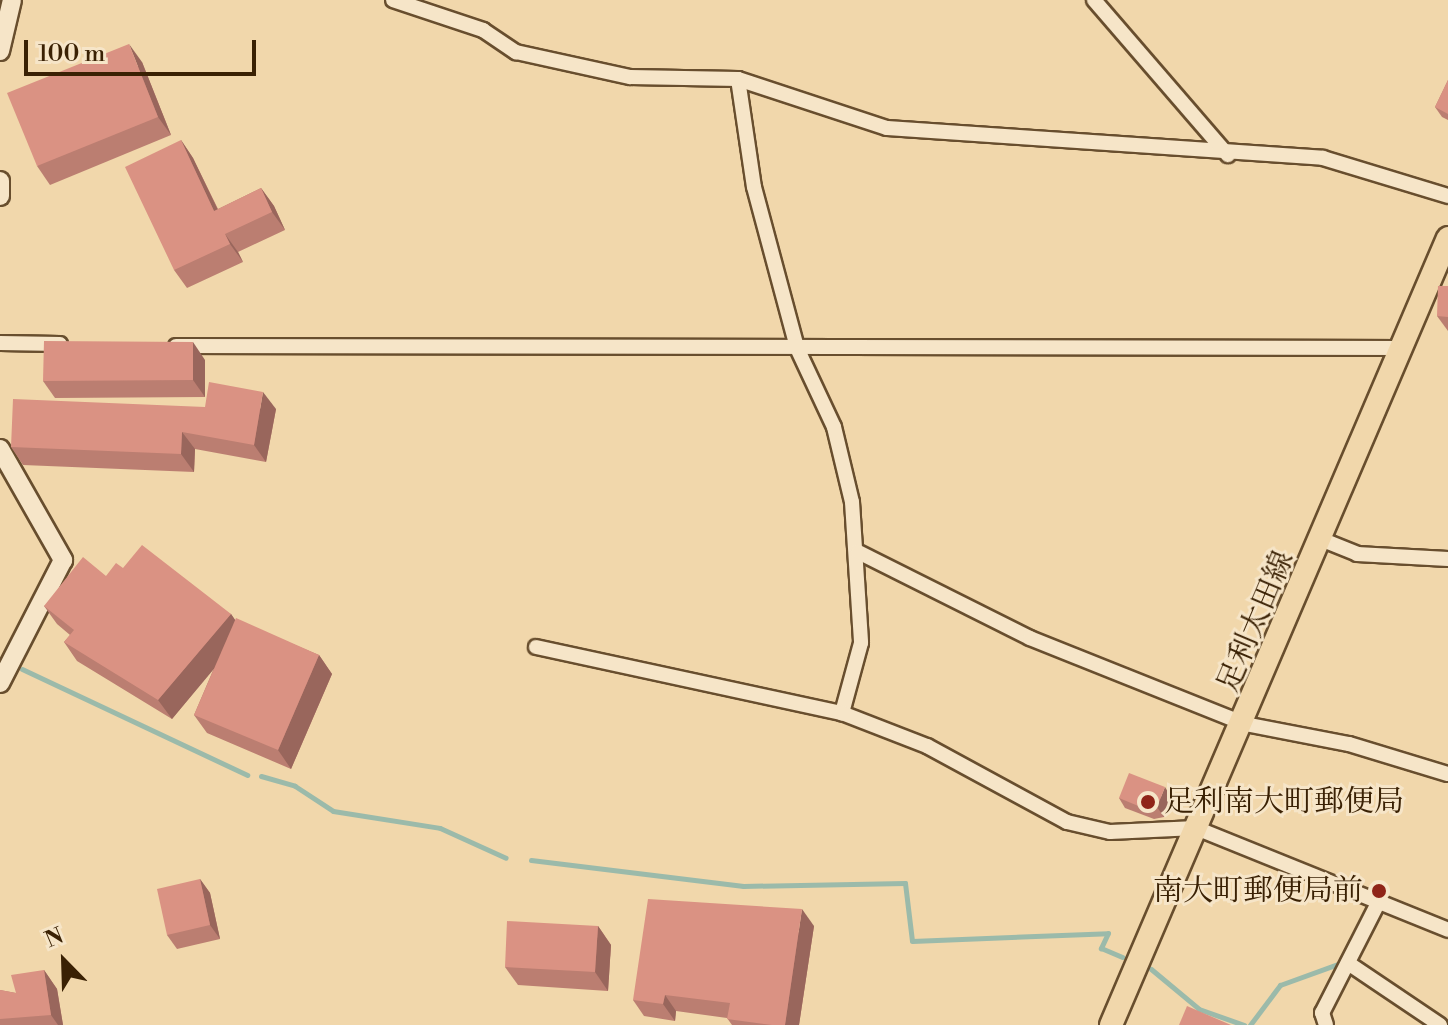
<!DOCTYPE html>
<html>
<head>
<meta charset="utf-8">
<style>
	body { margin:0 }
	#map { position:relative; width:1448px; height:1025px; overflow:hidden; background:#f1d7ab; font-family:"Libre Bodoni","Noto Serif JP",serif }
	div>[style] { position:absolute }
	.stream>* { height:5px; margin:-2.5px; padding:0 2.5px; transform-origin:2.5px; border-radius:2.5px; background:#9bbaaa }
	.roads { filter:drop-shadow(2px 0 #684e2e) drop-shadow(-2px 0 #684e2e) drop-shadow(0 2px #684e2e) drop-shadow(0 -2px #684e2e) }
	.minor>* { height:14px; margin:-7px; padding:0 7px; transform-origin:7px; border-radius:7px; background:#f6e5c8 }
	.tertiary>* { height:18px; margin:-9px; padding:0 9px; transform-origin:9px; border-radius:9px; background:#f6e5c8 }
	.primary>* { height:22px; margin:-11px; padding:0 11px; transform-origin:11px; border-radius:11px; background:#f1d7ab }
	.wall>* { inset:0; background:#bb7e71 }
	.shaded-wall>* { inset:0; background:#99665c }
	.building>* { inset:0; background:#da9283 }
	.dots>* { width:22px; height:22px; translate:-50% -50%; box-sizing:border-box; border:4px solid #f6e5c8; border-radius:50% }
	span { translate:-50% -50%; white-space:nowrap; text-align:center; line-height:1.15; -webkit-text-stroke:6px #f6e5c8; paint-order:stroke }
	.street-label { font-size:30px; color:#3a2104 }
	.poi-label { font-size:30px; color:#3a2104 }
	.left { translate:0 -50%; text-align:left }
	.right { translate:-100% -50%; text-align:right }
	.north { position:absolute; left:24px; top:921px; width:80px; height:80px; -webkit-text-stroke:6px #f6e5c8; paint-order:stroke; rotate:337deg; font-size:22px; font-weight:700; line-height:32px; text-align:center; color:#3a2104 }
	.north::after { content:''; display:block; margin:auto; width:28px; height:36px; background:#3a2104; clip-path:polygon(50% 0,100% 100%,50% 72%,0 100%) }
	.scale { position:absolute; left:24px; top:40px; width:232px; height:36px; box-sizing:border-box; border:4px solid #3a2104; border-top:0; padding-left:10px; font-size:24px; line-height:28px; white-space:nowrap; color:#3a2104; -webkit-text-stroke:6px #f6e5c8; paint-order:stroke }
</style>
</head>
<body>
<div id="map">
	<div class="stream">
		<i style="left:22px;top:669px;width:249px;rotate:25.2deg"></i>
		<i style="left:261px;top:776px;width:35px;rotate:16deg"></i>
		<i style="left:295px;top:786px;width:45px;rotate:33.3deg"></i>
		<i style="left:333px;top:811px;width:108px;rotate:9deg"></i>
		<i style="left:440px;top:828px;width:72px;rotate:24.4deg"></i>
		<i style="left:531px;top:860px;width:214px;rotate:7deg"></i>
		<i style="left:743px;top:886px;width:162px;rotate:-1.1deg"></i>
		<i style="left:905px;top:883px;width:58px;rotate:83.1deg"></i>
		<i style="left:912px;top:941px;width:196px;rotate:-2.3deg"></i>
		<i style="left:1108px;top:933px;width:17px;rotate:115deg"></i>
		<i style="left:1101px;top:948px;width:23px;rotate:23deg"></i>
		<i style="left:1151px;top:969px;width:62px;rotate:39.8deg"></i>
		<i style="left:1199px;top:1009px;width:48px;rotate:19.6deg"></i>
		<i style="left:1250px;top:1025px;width:50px;rotate:-53.1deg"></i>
		<i style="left:1280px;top:985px;width:62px;rotate:-19.9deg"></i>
	</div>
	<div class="roads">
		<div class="minor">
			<i style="left:393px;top:0;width:95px;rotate:18.4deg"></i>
			<i style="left:483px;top:30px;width:40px;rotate:34deg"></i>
			<i style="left:516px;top:52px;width:117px;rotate:12.4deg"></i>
			<i style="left:630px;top:77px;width:108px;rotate:1.1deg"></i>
			<i style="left:738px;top:79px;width:157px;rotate:18.2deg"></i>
			<i style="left:887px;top:128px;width:437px;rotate:3.9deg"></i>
			<i style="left:1323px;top:158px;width:131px;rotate:16.9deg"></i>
			<i style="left:1094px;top:0;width:205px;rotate:49.2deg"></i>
			<i style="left:738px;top:79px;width:109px;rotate:81.6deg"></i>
			<i style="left:754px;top:187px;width:167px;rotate:75deg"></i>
			<i style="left:797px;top:348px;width:87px;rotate:64.9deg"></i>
			<i style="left:834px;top:427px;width:77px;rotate:76.5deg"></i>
			<i style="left:852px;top:502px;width:141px;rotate:86.3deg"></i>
			<i style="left:861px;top:643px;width:73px;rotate:105.2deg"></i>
			<i style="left:0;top:343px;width:60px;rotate:1deg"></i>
			<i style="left:176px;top:346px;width:1228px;rotate:0.09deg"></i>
			<i style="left:1323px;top:540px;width:37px;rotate:22deg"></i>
			<i style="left:1357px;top:554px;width:91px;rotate:3.1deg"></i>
			<i style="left:858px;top:552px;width:192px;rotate:26.6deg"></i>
			<i style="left:1030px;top:638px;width:232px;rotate:21.8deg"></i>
			<i style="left:1245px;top:724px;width:106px;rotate:10.9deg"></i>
			<i style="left:1349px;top:744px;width:103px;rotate:16.9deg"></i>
			<i style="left:536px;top:647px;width:313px;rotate:12.2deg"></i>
			<i style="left:842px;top:713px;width:91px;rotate:21.2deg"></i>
			<i style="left:927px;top:746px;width:159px;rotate:28.5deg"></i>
			<i style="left:1067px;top:822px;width:44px;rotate:13.1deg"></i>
			<i style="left:1110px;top:832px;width:86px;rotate:-2.7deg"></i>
			<i style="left:1196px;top:828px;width:272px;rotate:22deg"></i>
			<i style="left:1348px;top:963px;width:111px;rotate:34deg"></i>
			<i style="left:1326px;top:1025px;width:13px;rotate:-108deg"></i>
			<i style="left:1322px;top:1013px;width:126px;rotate:-63deg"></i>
		</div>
		<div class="tertiary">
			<i style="left:0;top:51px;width:52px;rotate:-76.8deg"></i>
			<i style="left:0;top:181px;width:15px;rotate:90deg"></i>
			<i style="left:0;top:449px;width:128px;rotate:60.4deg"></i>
			<i style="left:63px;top:560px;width:138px;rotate:117.1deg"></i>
		</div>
		<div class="primary">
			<i style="left:1111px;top:1025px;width:856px;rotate:-66.82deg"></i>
		</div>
	</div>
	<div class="wall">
		<i style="clip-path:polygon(142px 62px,171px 135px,50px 185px,37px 166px)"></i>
		<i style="clip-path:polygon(1448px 80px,1448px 120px,1442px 117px,1435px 107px)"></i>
		<i style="clip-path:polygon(181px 140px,193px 158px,218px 209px,261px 188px,274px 206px,285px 230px,238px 252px,243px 262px,187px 288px,174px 270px)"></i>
		<i style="clip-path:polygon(1448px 286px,1448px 331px,1437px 316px)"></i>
		<i style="clip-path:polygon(205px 360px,205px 397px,55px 398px,43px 381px)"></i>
		<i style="clip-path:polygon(205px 407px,276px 409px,266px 462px,195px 449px,194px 472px,23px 465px,11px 447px)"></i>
		<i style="clip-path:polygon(123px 568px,231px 614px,235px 620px,319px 655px,332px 674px,291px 769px,207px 733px,194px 715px,214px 668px,172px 719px,77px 661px,64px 642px,70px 635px,57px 624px,44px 606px)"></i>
		<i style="clip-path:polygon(1171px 797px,1164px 817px,1154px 819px,1125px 808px,1119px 798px)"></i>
		<i style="clip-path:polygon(200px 879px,210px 893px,220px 939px,177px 949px,167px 935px)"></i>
		<i style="clip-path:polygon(598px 926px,611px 945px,608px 991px,518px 985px,505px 967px)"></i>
		<i style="clip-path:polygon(814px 926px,799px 1025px,732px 1025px,727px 1018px,676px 1011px,675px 1021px,644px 1016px,633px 1000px)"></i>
		<i style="clip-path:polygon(44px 970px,57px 989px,63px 1025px,0 1025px,0 990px,16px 993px)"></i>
	</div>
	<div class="shaded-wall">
		<i style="clip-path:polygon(129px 44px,142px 62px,171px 135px,158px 117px)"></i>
		<i style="clip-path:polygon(181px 140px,193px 158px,227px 229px,214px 211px)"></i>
		<i style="clip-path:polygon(261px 188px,274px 206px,285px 230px,272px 212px)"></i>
		<i style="clip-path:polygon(225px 234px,238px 252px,243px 262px,230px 244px)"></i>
		<i style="clip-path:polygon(193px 342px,205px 360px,205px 397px,193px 380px)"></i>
		<i style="clip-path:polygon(263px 392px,276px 409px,266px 462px,254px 445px)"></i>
		<i style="clip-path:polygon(182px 432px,195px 449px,194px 472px,181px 454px)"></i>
		<i style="clip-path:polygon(231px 614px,244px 633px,172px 719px,158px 700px)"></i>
		<i style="clip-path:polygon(319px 655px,332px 674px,291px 769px,278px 750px)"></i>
		<i style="clip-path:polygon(1165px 787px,1171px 797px,1164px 817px,1157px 807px)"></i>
		<i style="clip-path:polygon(200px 879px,210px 893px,220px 939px,210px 925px)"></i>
		<i style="clip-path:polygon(802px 909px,814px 926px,799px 1025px,785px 1025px)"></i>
		<i style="clip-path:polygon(598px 926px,611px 945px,608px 991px,595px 972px)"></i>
		<i style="clip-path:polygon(44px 970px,57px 989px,63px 1025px,58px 1025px,51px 1015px)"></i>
		<i style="clip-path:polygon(665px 995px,676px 1011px,675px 1021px,663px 1004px)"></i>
	</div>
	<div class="building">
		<i style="clip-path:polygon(129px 44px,158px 117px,37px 166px,7px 93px)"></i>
		<i style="clip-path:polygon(1448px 80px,1448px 114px,1435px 107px)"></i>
		<i style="clip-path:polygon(181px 140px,214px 211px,261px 188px,272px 212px,225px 234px,230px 244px,174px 270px,125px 167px)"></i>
		<i style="clip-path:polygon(1438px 286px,1448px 286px,1448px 317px,1437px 316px)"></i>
		<i style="clip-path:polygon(44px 341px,193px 342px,193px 380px,43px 381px)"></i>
		<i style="clip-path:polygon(209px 382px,263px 392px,254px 445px,182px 432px,181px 454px,11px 447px,13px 399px,205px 407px)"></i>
		<i style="clip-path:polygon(142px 545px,231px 614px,158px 700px,64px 642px,74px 630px,44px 606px,83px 557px,106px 576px,116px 563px,123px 568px)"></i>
		<i style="clip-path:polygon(236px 618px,319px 655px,278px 750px,194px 715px)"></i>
		<i style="clip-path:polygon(1129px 773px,1165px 787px,1157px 807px,1148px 810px,1119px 798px)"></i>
		<i style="clip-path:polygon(200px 879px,210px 925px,167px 935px,157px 889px)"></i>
		<i style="clip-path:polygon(648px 899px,802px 909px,785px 1025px,772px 1025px,727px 1019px,730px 1003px,665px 995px,663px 1004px,633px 1000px)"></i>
		<i style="clip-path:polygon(507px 921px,598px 926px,595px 972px,505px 967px)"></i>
		<i style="clip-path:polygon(44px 970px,51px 1015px,0 1019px,0 990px,16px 993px,11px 975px)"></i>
		<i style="clip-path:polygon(1187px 1006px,1231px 1025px,1179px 1025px)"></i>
	</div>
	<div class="dots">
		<i style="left:1148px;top:802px;background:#8f2418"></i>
		<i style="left:1379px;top:891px;background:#8f2418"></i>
	</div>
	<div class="street-label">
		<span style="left:1256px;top:622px;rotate:-67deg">足利太田線</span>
	</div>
	<div class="poi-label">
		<span class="left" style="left:1164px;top:802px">足利南大町郵便局</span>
		<span class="right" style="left:1363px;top:891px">南大町郵便局前</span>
	</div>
	<div class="north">N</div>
	<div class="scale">100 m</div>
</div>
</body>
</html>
